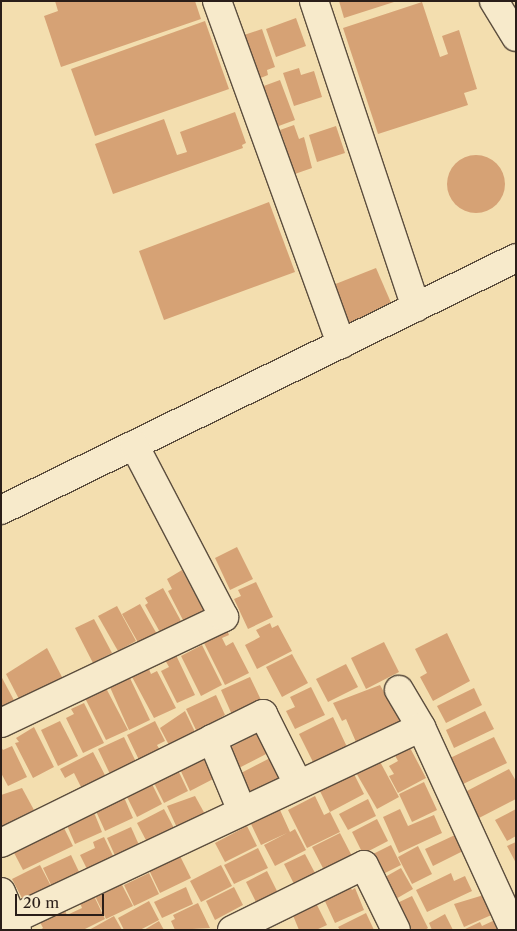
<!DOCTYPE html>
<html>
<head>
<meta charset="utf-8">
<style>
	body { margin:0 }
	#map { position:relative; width:517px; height:931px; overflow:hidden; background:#f3deaf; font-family:"Libre Caslon Text",serif }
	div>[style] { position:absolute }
	.building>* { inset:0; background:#d6a275 }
	.round { border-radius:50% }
	.roads { filter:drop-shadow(1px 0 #5c4e3e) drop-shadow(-1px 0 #5c4e3e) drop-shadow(0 1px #5c4e3e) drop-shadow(0 -1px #5c4e3e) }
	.minor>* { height:28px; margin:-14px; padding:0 14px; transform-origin:14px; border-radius:14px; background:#f7eacb }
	span { translate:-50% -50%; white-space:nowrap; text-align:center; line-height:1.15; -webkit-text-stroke:4.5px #f7eacb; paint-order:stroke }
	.frame { position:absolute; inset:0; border:2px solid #2a1e19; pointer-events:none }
	.scale { position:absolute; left:15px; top:894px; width:89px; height:22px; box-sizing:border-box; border:2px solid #2a1e19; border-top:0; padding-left:6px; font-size:15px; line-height:18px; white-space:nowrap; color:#2a1e19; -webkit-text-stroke:4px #f7eacb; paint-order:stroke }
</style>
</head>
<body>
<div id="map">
	<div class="building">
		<i style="clip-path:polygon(55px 1px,195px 1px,201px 19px,61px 67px,44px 16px,58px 11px)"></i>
		<i style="clip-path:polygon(339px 1px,394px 1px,394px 2px,344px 18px)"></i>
		<i style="clip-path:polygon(422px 2px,440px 57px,448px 54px,442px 36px,459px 30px,477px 89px,464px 93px,468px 105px,378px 134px,343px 28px)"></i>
		<i style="clip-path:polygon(296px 18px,306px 46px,276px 57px,266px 29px)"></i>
		<i style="clip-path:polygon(205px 21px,229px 89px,95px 136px,71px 69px)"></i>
		<i style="clip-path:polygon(262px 29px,275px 67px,267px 70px,268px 75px,258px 79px,244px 35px)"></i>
		<i style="clip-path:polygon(299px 68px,301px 75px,314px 71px,322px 97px,294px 106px,283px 73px)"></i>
		<i style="clip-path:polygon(280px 80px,295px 120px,276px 127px,261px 87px)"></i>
		<i style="clip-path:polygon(235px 112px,246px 143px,242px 145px,243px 148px,113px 194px,95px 144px,164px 119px,177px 155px,187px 152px,180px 132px)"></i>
		<i style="clip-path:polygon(294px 125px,299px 139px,304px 137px,312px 168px,292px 175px,283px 149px,286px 147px,280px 130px)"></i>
		<i style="clip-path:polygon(336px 126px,345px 153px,317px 162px,309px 135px)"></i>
		<i class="round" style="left:447px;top:155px;width:58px;height:58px"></i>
		<i style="clip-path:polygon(269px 202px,295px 272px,164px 320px,139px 251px)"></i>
		<i style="clip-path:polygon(376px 268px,392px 305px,349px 323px,333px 285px)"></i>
		<i style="clip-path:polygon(237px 547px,253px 579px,230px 590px,215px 558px)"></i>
		<i style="clip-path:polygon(182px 570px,204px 611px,184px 622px,168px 591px,172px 589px,167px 579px)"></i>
		<i style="clip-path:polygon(256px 582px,273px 617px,248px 629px,234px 599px,241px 596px,238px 590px)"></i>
		<i style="clip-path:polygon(163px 588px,181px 621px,161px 634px,145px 605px,148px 603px,145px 598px)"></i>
		<i style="clip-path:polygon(140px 604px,158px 636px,140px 646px,122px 614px)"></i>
		<i style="clip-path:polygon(117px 606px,136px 641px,118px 651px,98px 616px)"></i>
		<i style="clip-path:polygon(94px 619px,112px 653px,93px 663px,75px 628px)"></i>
		<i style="clip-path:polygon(270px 623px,272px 628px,278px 625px,292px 651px,257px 669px,245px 645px,260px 637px,256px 630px)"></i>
		<i style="clip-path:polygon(226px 627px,229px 635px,222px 638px,226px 646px,233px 642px,249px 673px,225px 685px,202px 639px)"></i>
		<i style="clip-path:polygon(447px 633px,470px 681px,433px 701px,420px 677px,427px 673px,415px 649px)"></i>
		<i style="clip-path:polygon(384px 642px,399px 672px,366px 689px,351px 658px)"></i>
		<i style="clip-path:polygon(202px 645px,222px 685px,201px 696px,181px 656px)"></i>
		<i style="clip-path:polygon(47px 648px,63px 679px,20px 701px,6px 674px)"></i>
		<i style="clip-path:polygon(175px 653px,195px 695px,177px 703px,161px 671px,169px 667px,164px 658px)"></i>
		<i style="clip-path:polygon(292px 654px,308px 683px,282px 697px,266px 667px)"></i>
		<i style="clip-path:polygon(346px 664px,358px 687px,328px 702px,316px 679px)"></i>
		<i style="clip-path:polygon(148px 667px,151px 674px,157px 671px,176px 708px,154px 718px,131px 675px)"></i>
		<i style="clip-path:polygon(1px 676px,16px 704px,1px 712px)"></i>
		<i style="clip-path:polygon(129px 676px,150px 720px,129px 730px,109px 685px)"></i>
		<i style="clip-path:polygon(250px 677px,261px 700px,233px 717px,221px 690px)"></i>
		<i style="clip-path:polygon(380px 685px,400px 721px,356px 742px,346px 719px,342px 721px,333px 703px)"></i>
		<i style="clip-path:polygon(311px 687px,325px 715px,295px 729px,286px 711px,295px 707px,290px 697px)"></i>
		<i style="clip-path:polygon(474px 688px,482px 705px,446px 723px,437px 706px)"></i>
		<i style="clip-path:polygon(102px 689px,107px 690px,128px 730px,106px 740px,85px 698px)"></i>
		<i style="clip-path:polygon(216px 695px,225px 715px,197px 732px,186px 709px)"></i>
		<i style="clip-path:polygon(84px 703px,104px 743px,83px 753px,66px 718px,74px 714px,71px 709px)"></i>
		<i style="clip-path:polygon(185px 711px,196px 734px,170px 747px,160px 728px)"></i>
		<i style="clip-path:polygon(485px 711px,494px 729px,454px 748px,446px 730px)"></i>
		<i style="clip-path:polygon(333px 717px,347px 747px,314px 764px,299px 734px)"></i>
		<i style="clip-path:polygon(60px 721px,78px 756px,58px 766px,41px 730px)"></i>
		<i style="clip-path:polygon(155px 721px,165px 741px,157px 745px,161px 752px,140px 762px,127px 735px)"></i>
		<i style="clip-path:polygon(34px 727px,54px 767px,33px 778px,15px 743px,19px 742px,16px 738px)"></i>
		<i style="clip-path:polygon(260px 732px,270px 752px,237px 769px,227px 749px)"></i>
		<i style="clip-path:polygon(124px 737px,136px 762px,110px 774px,98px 749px)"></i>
		<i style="clip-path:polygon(494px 737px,507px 763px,461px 785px,448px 759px)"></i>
		<i style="clip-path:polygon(408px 744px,426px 778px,398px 793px,389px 776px,394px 774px,389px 766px,398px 761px,393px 752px)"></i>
		<i style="clip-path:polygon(12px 746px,27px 777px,8px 786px,1px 773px,1px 747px,3px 750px)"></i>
		<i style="clip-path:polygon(93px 752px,107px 779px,83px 791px,74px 773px,65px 778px,60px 769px)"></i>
		<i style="clip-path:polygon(206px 754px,217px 777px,190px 791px,179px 767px)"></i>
		<i style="clip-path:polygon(274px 756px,282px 781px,252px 796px,241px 773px)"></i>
		<i style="clip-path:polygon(378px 758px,399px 797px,377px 809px,355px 771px)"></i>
		<i style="clip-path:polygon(177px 768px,188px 791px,164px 803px,152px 779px)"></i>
		<i style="clip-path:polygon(509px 769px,516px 781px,516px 799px,479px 818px,465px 792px)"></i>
		<i style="clip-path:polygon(353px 772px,364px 794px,330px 812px,319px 789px)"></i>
		<i style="clip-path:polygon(151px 782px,162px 804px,137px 817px,126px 795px)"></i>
		<i style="clip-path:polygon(424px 782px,437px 810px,412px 822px,399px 794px)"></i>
		<i style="clip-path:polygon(22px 788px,34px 810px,1px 827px,1px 795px)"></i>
		<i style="clip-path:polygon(123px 795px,133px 818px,105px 831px,95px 809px)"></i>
		<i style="clip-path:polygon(195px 796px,206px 816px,178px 830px,167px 806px)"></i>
		<i style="clip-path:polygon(315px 796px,324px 815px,330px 812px,340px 832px,307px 848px,288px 810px)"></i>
		<i style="clip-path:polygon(368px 799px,376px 816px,348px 830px,339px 814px)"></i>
		<i style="clip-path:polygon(164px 809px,175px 830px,148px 844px,137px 823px)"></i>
		<i style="clip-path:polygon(400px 809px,408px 826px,434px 815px,442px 833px,399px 853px,383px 817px)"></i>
		<i style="clip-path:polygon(516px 809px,516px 836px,507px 841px,495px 820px)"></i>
		<i style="clip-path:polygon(93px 810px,102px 832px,75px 844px,66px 823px)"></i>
		<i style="clip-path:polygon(280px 810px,290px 832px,295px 829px,306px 850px,275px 866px,264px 845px,287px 833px,261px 845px,251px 824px)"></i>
		<i style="clip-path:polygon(377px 819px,388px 841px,363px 854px,352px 832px)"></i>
		<i style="clip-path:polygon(62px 824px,73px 846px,23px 870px,12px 849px)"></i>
		<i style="clip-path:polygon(247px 826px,257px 846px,225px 862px,215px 843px)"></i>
		<i style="clip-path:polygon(131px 827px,139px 845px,117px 860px,107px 838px)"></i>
		<i style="clip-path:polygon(340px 833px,353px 858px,325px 872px,312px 847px)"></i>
		<i style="clip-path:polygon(455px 835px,463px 851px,433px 866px,425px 849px)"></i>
		<i style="clip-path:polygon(104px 837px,114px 858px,88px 871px,80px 855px,95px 848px,93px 842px)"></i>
		<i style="clip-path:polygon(516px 842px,516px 863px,507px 846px)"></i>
		<i style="clip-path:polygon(391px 845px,401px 865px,379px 876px,369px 856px)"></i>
		<i style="clip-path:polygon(418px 846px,432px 874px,412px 884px,398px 857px)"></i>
		<i style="clip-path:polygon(258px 848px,268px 868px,234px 884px,224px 865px)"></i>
		<i style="clip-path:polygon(179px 854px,191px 878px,160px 893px,149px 870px)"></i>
		<i style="clip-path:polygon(305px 854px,315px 873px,294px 884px,284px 864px)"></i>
		<i style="clip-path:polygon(71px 855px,81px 876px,53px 889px,43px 868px)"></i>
		<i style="clip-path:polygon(40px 865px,52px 888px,24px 902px,12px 879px)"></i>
		<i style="clip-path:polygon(221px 865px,232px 886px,201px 902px,190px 881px)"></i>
		<i style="clip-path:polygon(401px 868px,413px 889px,394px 900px,378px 881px)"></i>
		<i style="clip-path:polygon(267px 871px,279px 895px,258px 906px,246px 882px)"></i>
		<i style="clip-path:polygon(149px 873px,159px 894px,134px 906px,124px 885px)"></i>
		<i style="clip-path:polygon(451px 873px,454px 881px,465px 876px,472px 891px,427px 912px,416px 890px)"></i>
		<i style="clip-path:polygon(121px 883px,133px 906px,106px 919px,95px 896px)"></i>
		<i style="clip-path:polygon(349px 885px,352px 890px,355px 888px,364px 910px,335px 923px,323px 897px)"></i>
		<i style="clip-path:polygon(186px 887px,193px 904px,162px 918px,154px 902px)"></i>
		<i style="clip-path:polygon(234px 887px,243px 905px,215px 920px,206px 901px)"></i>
		<i style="clip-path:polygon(487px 894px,496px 913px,464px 927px,454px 904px)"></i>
		<i style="clip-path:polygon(94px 896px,105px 919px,83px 930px,40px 930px,43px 928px,40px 922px,65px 911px,67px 915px,82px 908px,80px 903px)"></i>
		<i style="clip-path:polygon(412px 896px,428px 928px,425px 930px,405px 930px,393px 905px)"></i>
		<i style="clip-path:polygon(149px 901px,159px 920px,140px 930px,124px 930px,118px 918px)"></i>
		<i style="clip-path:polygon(315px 901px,327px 925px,316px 930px,299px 930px,292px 913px)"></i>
		<i style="clip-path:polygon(198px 903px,210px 928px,175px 930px,171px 921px,175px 919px,173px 915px)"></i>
		<i style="clip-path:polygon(366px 913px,374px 930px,340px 930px,338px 927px)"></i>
		<i style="clip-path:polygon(445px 914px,453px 930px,432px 930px,429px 923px)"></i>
		<i style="clip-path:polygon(114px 916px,122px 930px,89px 930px)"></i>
		<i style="clip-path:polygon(495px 920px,499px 930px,463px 930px,480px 922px,482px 926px)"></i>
		<i style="clip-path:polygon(159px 921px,164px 930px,144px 930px)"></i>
	</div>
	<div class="roads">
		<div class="minor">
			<i style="left:217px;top:1px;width:365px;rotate:70.1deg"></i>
			<i style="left:314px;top:1px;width:323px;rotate:71.6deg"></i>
			<i style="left:494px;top:1px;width:42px;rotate:58.6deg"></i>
			<i style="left:1px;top:510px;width:573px;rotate:-26.07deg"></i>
			<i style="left:399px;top:690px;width:43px;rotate:59.3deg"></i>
			<i style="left:1px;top:723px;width:247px;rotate:-25.4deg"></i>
			<i style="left:224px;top:617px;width:194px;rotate:-117.6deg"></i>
			<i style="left:212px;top:739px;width:57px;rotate:-26.1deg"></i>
			<i style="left:263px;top:714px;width:78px;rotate:63.4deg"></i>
			<i style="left:1px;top:843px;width:235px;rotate:-26.2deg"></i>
			<i style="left:212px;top:739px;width:78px;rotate:67.4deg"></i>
			<i style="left:1px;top:892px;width:41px;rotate:67.2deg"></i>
			<i style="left:1px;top:925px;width:464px;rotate:-25.2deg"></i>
			<i style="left:421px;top:727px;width:223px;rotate:65.4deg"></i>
			<i style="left:232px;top:930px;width:147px;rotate:-26.2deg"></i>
			<i style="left:364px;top:865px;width:72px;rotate:63.8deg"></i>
		</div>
	</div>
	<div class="frame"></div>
	<div class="scale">20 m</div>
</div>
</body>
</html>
